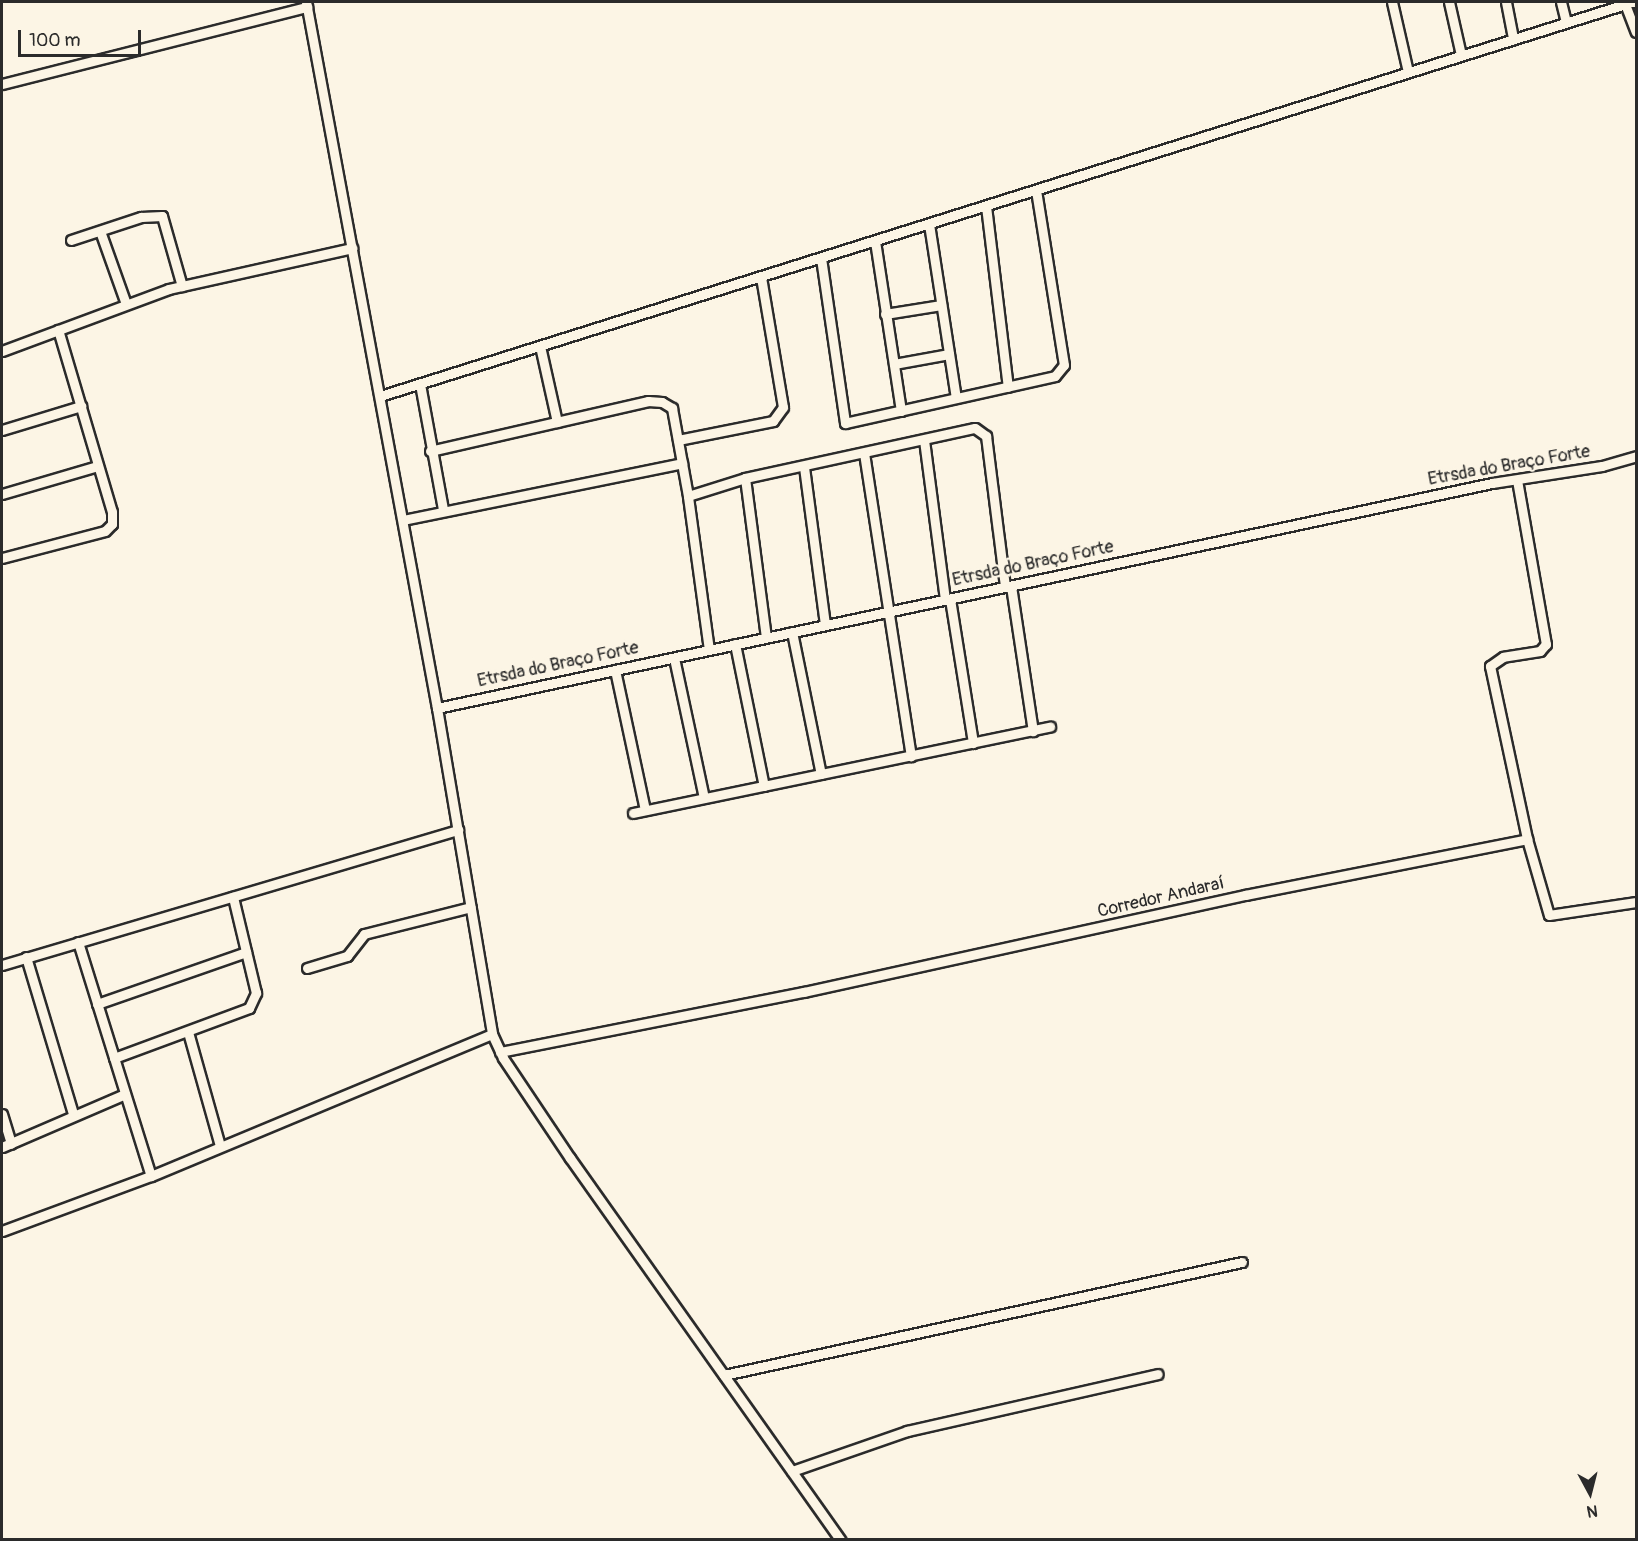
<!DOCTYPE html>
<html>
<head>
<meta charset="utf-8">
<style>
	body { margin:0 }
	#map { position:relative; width:1638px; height:1541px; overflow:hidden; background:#fcf5e5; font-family:Pangolin,sans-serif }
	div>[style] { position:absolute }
	.roads { filter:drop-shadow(2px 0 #2b2b2b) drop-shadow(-2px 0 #2b2b2b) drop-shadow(0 2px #2b2b2b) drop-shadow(0 -2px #2b2b2b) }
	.minor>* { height:9px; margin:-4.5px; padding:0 4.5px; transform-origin:4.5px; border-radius:4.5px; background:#fcf5e5 }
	span { translate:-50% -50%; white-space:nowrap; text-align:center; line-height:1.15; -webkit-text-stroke:4.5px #fcf5e5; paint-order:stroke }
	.street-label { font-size:18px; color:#2b2b2b }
	.frame { position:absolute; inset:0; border:3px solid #2b2b2b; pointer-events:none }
	.north { position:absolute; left:1560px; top:1463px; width:60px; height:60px; -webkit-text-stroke:4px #fcf5e5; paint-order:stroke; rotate:173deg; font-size:16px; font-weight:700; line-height:24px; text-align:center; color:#2b2b2b }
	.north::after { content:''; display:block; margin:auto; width:21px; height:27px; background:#2b2b2b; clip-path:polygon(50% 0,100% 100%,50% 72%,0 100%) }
	.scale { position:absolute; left:18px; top:30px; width:123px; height:27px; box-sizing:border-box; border:3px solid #2b2b2b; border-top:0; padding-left:8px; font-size:18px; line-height:21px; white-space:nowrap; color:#2b2b2b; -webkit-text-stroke:4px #fcf5e5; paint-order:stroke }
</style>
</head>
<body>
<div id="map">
	<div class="roads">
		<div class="minor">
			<i style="left:306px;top:2px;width:718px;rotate:79.49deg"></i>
			<i style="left:437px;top:708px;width:331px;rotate:80.4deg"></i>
			<i style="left:492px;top:1034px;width:26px;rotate:65deg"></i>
			<i style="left:503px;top:1058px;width:120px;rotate:56.2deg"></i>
			<i style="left:570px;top:1158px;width:468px;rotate:54.7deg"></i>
			<i style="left:1392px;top:2px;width:72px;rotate:77.1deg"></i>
			<i style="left:1449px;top:2px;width:54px;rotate:77.2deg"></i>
			<i style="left:1506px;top:2px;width:38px;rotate:79deg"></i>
			<i style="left:1561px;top:2px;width:21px;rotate:76deg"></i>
			<i style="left:1625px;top:4px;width:30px;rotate:69deg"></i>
			<i style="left:2px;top:84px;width:315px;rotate:-14.2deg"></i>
			<i style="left:986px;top:206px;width:182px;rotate:83.1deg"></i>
			<i style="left:929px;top:224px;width:176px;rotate:81.2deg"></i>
			<i style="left:100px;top:231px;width:77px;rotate:70.4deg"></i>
			<i style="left:71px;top:240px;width:74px;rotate:-18.2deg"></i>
			<i style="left:141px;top:217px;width:21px;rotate:-3deg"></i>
			<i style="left:162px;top:216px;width:73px;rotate:74.1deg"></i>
			<i style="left:875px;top:241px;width:172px;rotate:81.3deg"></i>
			<i style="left:821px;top:258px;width:167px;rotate:81.7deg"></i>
			<i style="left:845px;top:423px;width:215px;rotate:-12.6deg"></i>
			<i style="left:1055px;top:376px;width:14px;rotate:-51deg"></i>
			<i style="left:1064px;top:365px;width:177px;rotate:-99.1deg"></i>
			<i style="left:885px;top:314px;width:57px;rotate:-9.1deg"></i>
			<i style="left:540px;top:346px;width:78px;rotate:77.4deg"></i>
			<i style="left:2px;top:351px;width:178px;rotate:-20.4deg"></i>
			<i style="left:169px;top:289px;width:188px;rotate:-12.6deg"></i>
			<i style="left:894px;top:364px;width:56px;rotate:-10.3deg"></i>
			<i style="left:420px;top:384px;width:127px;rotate:79.6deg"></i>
			<i style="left:380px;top:396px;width:1313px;rotate:-17.47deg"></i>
			<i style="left:2px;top:430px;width:83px;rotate:-16.9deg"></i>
			<i style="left:678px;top:440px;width:97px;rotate:-11.3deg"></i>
			<i style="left:773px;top:421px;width:17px;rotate:-54deg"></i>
			<i style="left:783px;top:407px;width:132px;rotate:-99.6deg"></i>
			<i style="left:924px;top:440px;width:160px;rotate:82.5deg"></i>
			<i style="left:430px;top:451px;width:224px;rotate:-12.9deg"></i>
			<i style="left:648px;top:401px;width:14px;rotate:4deg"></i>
			<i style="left:662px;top:402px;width:12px;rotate:31deg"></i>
			<i style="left:672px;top:408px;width:89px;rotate:79.7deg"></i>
			<i style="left:864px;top:453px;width:307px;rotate:81.2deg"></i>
			<i style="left:804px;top:467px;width:159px;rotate:82.4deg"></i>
			<i style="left:745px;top:478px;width:161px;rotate:82.5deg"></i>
			<i style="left:1517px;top:480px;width:167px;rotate:80deg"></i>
			<i style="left:1546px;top:644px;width:9px;rotate:131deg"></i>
			<i style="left:1540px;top:651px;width:37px;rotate:171deg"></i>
			<i style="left:1503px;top:657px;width:16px;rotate:145deg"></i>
			<i style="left:1490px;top:666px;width:177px;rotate:77.9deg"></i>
			<i style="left:2px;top:494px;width:100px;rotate:-16.3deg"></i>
			<i style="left:403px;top:520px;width:285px;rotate:-11.5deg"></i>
			<i style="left:2px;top:558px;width:106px;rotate:-14.7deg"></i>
			<i style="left:105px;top:531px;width:10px;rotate:-45deg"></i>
			<i style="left:112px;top:524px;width:12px;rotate:-90deg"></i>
			<i style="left:112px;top:512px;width:190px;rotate:-106.5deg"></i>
			<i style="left:1011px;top:586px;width:147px;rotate:81.4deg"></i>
			<i style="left:950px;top:599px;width:146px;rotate:80.9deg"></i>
			<i style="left:792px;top:632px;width:145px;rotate:78.5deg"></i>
			<i style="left:735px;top:644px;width:145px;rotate:78.5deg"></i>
			<i style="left:709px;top:650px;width:155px;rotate:-97.8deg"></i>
			<i style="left:688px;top:496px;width:60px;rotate:-17.5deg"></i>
			<i style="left:745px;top:478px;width:235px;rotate:-12.3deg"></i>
			<i style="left:975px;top:428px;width:14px;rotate:36deg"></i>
			<i style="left:986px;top:436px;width:152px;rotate:82.8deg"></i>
			<i style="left:674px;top:658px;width:143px;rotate:77.9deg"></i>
			<i style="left:615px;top:670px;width:143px;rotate:77.9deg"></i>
			<i style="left:437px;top:708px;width:1079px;rotate:-12.04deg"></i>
			<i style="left:1492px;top:483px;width:111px;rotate:-8.8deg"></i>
			<i style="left:1602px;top:466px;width:35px;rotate:-16deg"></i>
			<i style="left:633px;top:813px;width:426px;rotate:-11.7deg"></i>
			<i style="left:78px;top:942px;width:245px;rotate:72.7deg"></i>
			<i style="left:26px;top:957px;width:164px;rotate:73.3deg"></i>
			<i style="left:2px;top:965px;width:476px;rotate:-16.5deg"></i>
			<i style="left:307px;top:968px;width:42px;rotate:-16.7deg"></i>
			<i style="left:347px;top:956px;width:28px;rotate:-52deg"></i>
			<i style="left:364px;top:934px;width:110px;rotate:-14.2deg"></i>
			<i style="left:97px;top:1004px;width:158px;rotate:-19.2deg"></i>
			<i style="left:188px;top:1032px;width:118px;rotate:74.3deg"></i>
			<i style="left:500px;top:1052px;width:310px;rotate:-11.2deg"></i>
			<i style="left:804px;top:992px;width:452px;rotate:-12.4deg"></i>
			<i style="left:1245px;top:895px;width:288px;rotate:-11.2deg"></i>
			<i style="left:1527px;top:839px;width:79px;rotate:73.9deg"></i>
			<i style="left:1549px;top:915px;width:88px;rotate:-8.5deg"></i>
			<i style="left:114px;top:1058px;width:144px;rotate:-20.3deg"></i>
			<i style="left:249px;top:1008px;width:17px;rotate:-65deg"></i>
			<i style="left:256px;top:993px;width:99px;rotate:-103.5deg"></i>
			<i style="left:2px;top:1114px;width:31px;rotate:73deg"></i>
			<i style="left:2px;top:1147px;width:134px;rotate:-23.3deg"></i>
			<i style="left:2px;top:1231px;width:159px;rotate:-20.3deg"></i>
			<i style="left:151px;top:1176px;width:369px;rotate:-22.6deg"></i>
			<i style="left:724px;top:1375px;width:530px;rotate:-12.31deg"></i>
			<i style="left:792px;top:1471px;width:122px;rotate:-19.2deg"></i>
			<i style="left:907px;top:1431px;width:257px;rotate:-12.8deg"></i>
		</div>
	</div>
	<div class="street-label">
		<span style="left:1509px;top:466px;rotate:-10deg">Etrsda do Braço Forte</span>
		<span style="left:1033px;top:564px;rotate:-12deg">Etrsda do Braço Forte</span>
		<span style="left:558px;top:665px;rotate:-12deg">Etrsda do Braço Forte</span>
		<span style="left:1161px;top:898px;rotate:-13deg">Corredor Andaraí</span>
	</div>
	<div class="frame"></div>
	<div class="north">N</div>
	<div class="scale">100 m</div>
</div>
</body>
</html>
